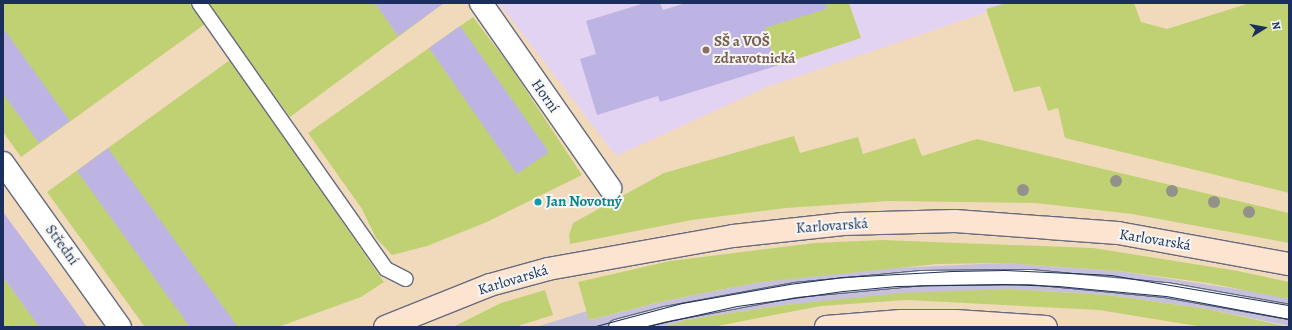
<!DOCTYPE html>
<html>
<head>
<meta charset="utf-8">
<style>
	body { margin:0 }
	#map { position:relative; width:1292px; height:330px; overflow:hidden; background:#f1dabb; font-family:Alegreya,serif }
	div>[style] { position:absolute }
	.built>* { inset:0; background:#e3d3f2 }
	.industrial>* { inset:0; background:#c6c0da }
	.green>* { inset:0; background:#c0d174 }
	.building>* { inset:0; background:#beb4e3 }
	.roads { filter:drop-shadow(1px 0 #666b7f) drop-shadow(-1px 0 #666b7f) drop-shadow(0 1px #666b7f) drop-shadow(0 -1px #666b7f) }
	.lane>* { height:14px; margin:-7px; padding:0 7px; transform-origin:7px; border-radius:7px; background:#fff }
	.street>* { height:22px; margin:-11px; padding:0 11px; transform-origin:11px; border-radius:11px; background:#fff }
	.secondary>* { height:22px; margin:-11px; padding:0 11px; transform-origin:11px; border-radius:11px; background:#fde4d1 }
	.tram>* { height:1px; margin:-0.5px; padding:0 0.5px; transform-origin:0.5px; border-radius:0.5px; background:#1b2f5e }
	.trees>* { width:12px; height:12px; margin:-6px; border-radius:50%; background:#92928b }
	.dots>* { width:11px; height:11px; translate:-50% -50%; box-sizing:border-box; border:2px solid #f6f6f2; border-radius:50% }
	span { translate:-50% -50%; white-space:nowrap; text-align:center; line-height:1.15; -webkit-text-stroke:4px #f6f6f2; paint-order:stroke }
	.education-label { font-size:15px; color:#785e54; font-weight:700 }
	.left { translate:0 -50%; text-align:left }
	.street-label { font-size:15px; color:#1b2f5e }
	.culture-label { font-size:15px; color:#0d838f; font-weight:700 }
	.frame { position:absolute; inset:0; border:4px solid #1b2f5e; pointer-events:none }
	.north { position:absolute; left:1244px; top:8px; width:40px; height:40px; -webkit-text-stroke:3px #f6f6f2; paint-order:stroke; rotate:79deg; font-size:11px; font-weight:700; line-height:16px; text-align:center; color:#1b2f5e }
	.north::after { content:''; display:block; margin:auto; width:14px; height:18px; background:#1b2f5e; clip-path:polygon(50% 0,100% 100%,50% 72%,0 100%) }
</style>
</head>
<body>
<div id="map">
	<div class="built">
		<i style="clip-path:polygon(499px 3px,1013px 3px,767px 87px,616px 156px)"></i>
	</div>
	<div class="industrial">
		<i style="clip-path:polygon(1004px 263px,1119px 271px,1269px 294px,1289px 299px,1289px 326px,1207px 309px,1108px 295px,1009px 289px,784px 305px,686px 320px,661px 327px,536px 327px,587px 311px,590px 320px,664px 301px,760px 282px,869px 269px)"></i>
	</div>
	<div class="green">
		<i style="clip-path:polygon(3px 3px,189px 3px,205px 24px,21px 157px,3px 132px)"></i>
		<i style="clip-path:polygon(207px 3px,444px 3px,290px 117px)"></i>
		<i style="clip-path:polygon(781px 3px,849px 3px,861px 38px,776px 66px,765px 28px)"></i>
		<i style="clip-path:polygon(1006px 3px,1134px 3px,1141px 22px,1167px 29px,1250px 3px,1289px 3px,1289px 193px,1065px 138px,1058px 108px,1048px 111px,1040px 86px,1014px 92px,986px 9px)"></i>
		<i style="clip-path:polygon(473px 17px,510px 66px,582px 175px,487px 222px,427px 246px,392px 255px,376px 238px,362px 209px,308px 133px)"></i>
		<i style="clip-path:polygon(230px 60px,384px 282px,361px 297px,278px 327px,145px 327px,47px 192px)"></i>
		<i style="clip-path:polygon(794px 136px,800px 153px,858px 137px,863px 154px,915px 138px,922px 156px,977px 139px,1289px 213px,1289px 243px,1132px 214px,1036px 203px,889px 201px,786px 208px,692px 220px,570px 244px,569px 235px,573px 223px,664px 173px)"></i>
		<i style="clip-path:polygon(882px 240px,1093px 248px,1238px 271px,1289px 282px,1289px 299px,1208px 283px,1119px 271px,1004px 263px,937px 264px,760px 282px,664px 301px,589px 320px,578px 282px,670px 261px,815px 243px)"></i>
		<i style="clip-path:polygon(3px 277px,40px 327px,3px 327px)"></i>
		<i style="clip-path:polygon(1009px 289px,1108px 295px,1207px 309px,1289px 327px,1203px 327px,1099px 310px,906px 300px,821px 306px,712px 327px,661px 327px,686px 320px,784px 305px,902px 293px)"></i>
		<i style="clip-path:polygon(545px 290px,553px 315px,515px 327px,453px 327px,501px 303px)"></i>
	</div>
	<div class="building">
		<i style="clip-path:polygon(375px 3px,444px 3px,398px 36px)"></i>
		<i style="clip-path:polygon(645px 3px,660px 3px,663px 10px,686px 3px,825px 3px,826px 9px,765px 28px,776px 66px,660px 102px,658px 96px,597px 115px,580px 59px,596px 54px,586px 21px)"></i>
		<i style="clip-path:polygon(460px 26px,549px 152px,517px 174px,429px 48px)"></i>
		<i style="clip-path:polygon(3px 28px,70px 121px,39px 143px,3px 94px)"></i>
		<i style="clip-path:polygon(108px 148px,189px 260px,238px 327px,190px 327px,77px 171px)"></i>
		<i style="clip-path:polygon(3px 212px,62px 292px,87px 327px,39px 327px,30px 314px,3px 277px)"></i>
	</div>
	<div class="roads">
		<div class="lane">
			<i style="left:199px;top:3px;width:325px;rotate:54.9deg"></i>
			<i style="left:386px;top:269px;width:22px;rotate:27deg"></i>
			<i style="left:616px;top:327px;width:52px;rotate:-14.6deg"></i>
			<i style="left:666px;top:314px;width:131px;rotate:-10.5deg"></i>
			<i style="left:795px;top:290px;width:128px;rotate:-5.4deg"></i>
			<i style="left:922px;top:278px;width:108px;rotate:-0.5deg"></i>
			<i style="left:1030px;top:277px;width:137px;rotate:5.5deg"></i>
			<i style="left:1166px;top:290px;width:125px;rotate:10.1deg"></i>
		</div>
		<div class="street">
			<i style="left:481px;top:3px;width:226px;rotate:55.1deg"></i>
			<i style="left:3px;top:163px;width:201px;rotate:54.5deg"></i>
		</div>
		<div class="secondary">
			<i style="left:385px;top:327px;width:113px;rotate:-21.8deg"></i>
			<i style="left:490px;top:285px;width:60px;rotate:-15.4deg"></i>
			<i style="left:548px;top:269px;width:188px;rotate:-10.1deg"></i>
			<i style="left:733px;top:236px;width:111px;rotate:-6.2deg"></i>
			<i style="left:843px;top:224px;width:112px;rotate:-1.5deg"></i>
			<i style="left:955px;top:221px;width:163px;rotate:4.2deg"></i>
			<i style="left:1118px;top:233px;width:174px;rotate:10.3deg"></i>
			<i style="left:826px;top:327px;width:75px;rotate:-4.6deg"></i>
			<i style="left:901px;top:321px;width:55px"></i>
			<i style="left:956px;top:321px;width:90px;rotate:3.8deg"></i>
		</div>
	</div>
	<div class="tram">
		<i style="left:592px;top:327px;width:93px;rotate:-14.9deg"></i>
		<i style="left:682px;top:303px;width:109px;rotate:-10.1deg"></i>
		<i style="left:789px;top:284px;width:54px;rotate:-7.4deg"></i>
		<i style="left:843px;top:277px;width:109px;rotate:-3.2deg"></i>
		<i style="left:952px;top:271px;width:53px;rotate:-1.1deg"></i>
		<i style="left:1005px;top:270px;width:106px;rotate:2.7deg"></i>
		<i style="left:1111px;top:275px;width:181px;rotate:9.6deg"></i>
		<i style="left:643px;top:327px;width:96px;rotate:-12.6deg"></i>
		<i style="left:737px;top:306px;width:107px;rotate:-8.1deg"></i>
		<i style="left:843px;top:291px;width:54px;rotate:-5.3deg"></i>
		<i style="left:897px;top:286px;width:107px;rotate:-1.1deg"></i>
		<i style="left:1004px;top:284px;width:54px;rotate:2.1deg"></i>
		<i style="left:1058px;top:286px;width:108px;rotate:5.3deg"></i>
		<i style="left:1166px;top:296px;width:125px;rotate:10.6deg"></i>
	</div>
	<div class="trees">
		<i style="left:1116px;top:181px"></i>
		<i style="left:1023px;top:190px"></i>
		<i style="left:1172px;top:191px"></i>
		<i style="left:1214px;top:202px"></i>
		<i style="left:1249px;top:212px"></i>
	</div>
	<div class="dots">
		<i style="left:706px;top:50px;background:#8d6e63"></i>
		<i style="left:538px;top:202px;background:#0f9aa8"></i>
	</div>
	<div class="education-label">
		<span class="left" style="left:714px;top:50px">SŠ a VOŠ<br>zdravotnická</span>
	</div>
	<div class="street-label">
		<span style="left:545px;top:96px;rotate:55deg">Horní</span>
		<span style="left:832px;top:226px;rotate:-4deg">Karlovarská</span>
		<span style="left:1155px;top:240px;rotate:9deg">Karlovarská</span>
		<span style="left:62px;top:245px;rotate:54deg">Střední</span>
		<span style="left:513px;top:280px;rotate:-17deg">Karlovarská</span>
	</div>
	<div class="culture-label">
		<span class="left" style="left:546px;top:202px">Jan Novotný</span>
	</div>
	<div class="frame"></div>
	<div class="north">N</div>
</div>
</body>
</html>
